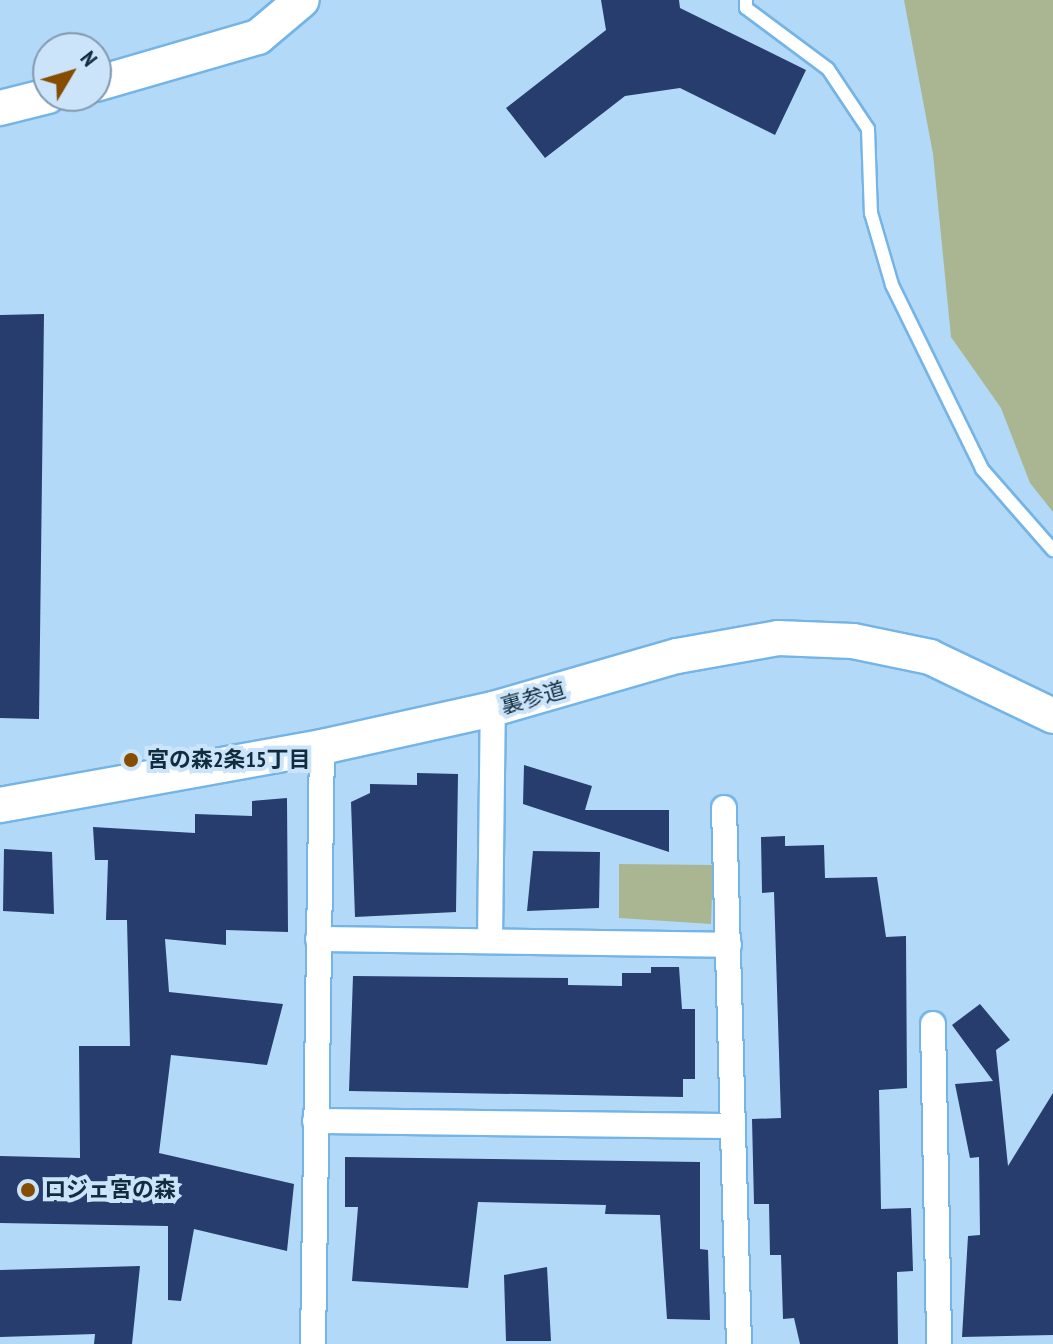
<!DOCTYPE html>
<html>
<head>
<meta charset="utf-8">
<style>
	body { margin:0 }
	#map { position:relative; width:1053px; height:1344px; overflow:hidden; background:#b3d9f8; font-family:"PT Sans Narrow","Noto Sans JP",sans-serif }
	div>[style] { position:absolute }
	.green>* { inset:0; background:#a9b691 }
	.building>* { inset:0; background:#263d6d }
	.roads { filter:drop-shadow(2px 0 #74b4e6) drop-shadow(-2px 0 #74b4e6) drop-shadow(0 2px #74b4e6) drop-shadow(0 -2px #74b4e6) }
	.lane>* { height:12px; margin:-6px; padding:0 6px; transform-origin:6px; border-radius:6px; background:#fff }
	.street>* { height:24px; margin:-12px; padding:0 12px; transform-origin:12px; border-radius:12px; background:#fff }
	.secondary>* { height:34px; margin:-17px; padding:0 17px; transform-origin:17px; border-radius:17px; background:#fff }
	.dots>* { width:22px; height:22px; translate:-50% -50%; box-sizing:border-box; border:4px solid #cbe4f9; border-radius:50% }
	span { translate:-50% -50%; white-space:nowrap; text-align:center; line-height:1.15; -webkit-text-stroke:8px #cbe4f9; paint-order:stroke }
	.street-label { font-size:22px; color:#112b3f }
	.poi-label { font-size:22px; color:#112b3f; font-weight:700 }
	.left { translate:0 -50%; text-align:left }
	.north { position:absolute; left:32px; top:32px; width:80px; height:80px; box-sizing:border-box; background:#cbe4f9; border:2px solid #819aaf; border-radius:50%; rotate:52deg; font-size:22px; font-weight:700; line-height:32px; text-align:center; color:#112b3f }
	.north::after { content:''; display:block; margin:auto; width:28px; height:36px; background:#864d01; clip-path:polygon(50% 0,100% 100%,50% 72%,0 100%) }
</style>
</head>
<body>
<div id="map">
	<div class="green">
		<i style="clip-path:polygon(904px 0,1053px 0,1053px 512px,1030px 483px,1001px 408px,951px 337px,933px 154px)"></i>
		<i style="clip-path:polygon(619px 864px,713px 865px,711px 924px,619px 918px)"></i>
	</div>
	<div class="building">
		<i style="clip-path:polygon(601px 0,679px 0,680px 8px,806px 70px,775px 135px,680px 88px,625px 96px,545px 158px,506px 108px,606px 30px)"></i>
		<i style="clip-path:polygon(44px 314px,39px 719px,0 718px,0 315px)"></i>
		<i style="clip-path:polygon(524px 765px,592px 786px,585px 810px,669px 810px,669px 852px,523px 804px)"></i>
		<i style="clip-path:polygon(417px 773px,458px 774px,456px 912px,355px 917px,351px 802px,370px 793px,370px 784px,417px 785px)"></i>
		<i style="clip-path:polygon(287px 798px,288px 932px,226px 930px,226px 945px,165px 939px,169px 992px,283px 1004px,267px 1065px,171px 1055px,159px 1153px,294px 1184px,287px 1251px,194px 1229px,181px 1301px,168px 1300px,168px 1226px,0 1223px,0 1156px,80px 1158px,79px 1046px,130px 1046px,127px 920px,106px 920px,108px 860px,95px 860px,93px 827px,195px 833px,195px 814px,252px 816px,252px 801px)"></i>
		<i style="clip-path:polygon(785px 836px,785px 846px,824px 845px,825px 878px,877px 877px,886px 937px,906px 936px,907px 1088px,879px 1090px,881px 1209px,911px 1208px,913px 1271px,897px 1272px,898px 1344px,800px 1344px,794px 1318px,783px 1319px,781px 1255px,770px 1255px,769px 1204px,754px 1204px,752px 1119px,781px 1118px,774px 892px,762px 893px,761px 837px)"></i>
		<i style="clip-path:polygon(4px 849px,52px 852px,54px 914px,3px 911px)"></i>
		<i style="clip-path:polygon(533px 851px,600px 852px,599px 908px,527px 911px)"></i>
		<i style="clip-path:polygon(651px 967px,679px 967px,682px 1009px,695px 1009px,695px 1079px,683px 1079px,683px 1097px,349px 1091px,353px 976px,568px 978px,568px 985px,622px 986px,622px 973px,651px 973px)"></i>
		<i style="clip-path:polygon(980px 1004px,1010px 1040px,996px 1050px,1008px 1166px,1053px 1093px,1053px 1335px,962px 1337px,968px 1236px,980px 1235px,979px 1157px,970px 1158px,955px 1084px,993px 1081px,952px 1025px)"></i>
		<i style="clip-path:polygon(345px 1157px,700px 1162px,700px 1249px,708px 1250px,710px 1320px,667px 1319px,660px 1215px,605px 1214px,606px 1205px,478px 1202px,468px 1288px,352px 1281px,358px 1207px,345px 1207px)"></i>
		<i style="clip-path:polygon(140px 1266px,132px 1344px,94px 1344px,95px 1334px,0 1337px,0 1270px)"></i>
		<i style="clip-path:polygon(547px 1267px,551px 1341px,506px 1341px,504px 1275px)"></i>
	</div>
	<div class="roads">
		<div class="lane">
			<i style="left:746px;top:0;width:8px;rotate:90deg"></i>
			<i style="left:746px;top:8px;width:102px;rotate:36.6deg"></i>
			<i style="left:828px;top:69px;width:72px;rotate:56.3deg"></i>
			<i style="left:868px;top:129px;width:84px;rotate:88deg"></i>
			<i style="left:871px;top:213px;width:75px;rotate:73.7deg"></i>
			<i style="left:892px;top:285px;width:205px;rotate:63.9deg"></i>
			<i style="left:982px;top:469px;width:108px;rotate:48.8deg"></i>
		</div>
		<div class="street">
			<i style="left:724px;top:808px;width:536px;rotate:88.4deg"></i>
			<i style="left:318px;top:939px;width:411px;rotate:0.8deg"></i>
			<i style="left:490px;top:940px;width:231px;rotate:-89.3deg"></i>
			<i style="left:933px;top:1024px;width:320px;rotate:88.9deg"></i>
			<i style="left:315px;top:1121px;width:417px;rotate:0.7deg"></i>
			<i style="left:313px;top:1344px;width:597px;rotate:-89.14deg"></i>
		</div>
		<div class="secondary">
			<i style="left:96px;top:84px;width:169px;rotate:-16.2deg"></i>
			<i style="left:258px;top:37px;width:57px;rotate:-40.1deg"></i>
			<i style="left:0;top:108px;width:49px;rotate:-14deg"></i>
			<i style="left:0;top:805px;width:327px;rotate:-10.2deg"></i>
			<i style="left:322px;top:747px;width:175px;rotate:-12.5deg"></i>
			<i style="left:493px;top:709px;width:191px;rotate:-16.1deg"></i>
			<i style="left:677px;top:656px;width:103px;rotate:-10.1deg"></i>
			<i style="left:778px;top:638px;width:75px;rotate:2.3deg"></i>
			<i style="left:853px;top:641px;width:79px;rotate:11.7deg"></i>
			<i style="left:930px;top:657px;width:136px;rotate:25.6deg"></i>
		</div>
	</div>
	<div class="dots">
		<i style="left:131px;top:760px;background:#864d01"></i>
		<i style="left:28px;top:1190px;background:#864d01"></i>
	</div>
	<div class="street-label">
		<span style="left:533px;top:698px;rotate:-16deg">裏参道</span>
	</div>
	<div class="poi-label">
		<span class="left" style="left:147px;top:760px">宮の森2条15丁目</span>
		<span class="left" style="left:44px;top:1190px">ロジェ宮の森</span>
	</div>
	<div class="north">N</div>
</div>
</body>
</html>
